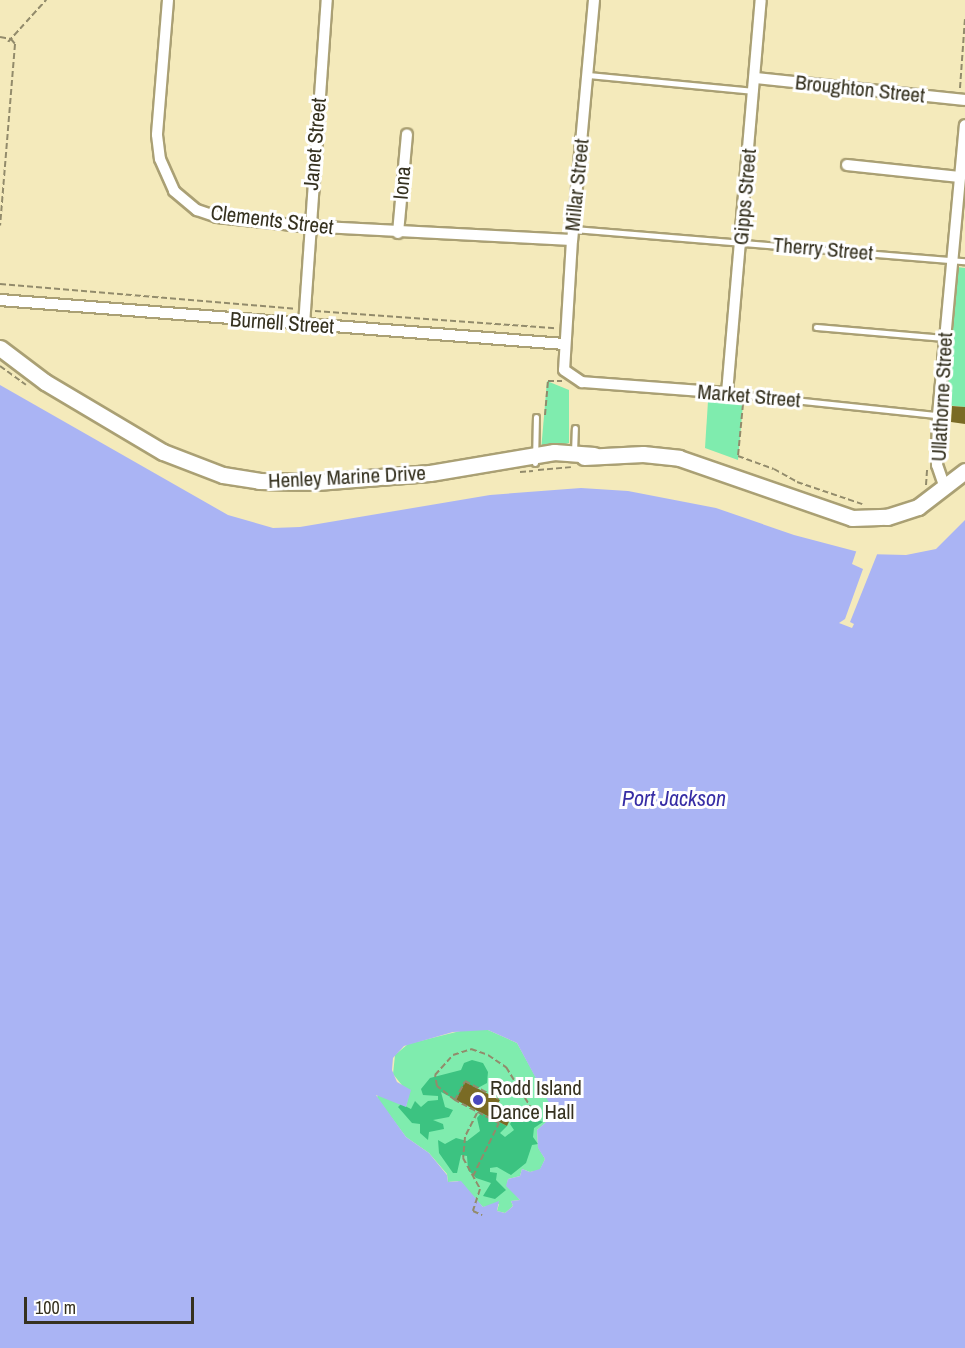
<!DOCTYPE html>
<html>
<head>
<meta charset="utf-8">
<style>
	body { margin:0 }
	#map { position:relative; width:965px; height:1348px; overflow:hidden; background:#f4eabb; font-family:"Archivo Narrow",sans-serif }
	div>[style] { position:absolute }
	.green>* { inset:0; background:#7fecae }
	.forest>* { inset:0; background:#3cc381 }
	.water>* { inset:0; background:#aab4f4 }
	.pier>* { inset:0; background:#f4eabb }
	.building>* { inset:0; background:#7a6b25 }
	.path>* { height:2px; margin-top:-1px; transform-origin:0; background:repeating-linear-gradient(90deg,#928b6b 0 6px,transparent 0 9px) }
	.roads { filter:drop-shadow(2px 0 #aaa074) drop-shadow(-2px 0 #aaa074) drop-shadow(0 2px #aaa074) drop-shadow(0 -2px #aaa074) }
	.lane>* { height:5px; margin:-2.5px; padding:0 2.5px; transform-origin:2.5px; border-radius:2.5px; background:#fff }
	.street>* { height:10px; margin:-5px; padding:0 5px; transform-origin:5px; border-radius:5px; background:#fff }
	.secondary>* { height:15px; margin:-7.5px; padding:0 7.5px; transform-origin:7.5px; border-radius:7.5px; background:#fff }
	.dots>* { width:16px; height:16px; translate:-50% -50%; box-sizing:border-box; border:3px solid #fff; border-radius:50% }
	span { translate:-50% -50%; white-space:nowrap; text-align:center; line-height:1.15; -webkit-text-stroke:6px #fff; paint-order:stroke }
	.street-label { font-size:21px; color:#35311f }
	.poi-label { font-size:21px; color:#35311f }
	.left { translate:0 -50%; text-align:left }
	.water-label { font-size:22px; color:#372ea5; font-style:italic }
	.scale { position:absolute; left:24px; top:1297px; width:170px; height:27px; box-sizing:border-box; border:3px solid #35311f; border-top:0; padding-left:8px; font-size:18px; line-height:21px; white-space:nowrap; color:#35311f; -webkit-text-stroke:4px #fff; paint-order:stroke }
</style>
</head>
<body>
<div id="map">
	<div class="green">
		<i style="clip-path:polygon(957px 267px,965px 268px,965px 407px,945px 405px)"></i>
		<i style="clip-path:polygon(547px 381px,569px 390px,569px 443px,541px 451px)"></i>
		<i style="clip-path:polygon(708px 401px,743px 404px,738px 460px,705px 448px)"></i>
		<i style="clip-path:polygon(464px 1030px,488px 1030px,517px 1043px,556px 1114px,537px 1130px,538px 1147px,545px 1159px,540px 1170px,530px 1172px,522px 1169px,520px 1176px,508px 1179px,507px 1185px,520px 1200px,511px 1201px,513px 1206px,505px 1213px,497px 1211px,499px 1204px,483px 1207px,458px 1181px,448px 1182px,447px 1174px,429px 1153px,406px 1137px,377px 1098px,378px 1093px,406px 1106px,409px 1094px,393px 1074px,395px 1055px,408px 1044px)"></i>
	</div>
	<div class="forest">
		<i style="clip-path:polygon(472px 1060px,483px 1063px,488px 1072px,487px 1083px,456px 1100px,441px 1092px,445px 1107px,453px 1110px,449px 1117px,433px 1120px,443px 1124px,444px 1129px,429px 1132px,428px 1140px,420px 1133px,420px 1124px,412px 1123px,398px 1107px,401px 1104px,411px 1109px,415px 1101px,421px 1107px,428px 1101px,438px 1100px,438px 1096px,423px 1095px,421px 1089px,430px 1078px,461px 1070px,464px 1063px)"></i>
		<i style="clip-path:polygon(533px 1110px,534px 1118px,543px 1122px,534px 1128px,533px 1137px,538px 1144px,532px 1145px,526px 1163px,511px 1175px,497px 1167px,490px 1168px,490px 1172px,497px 1173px,496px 1180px,506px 1190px,495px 1199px,483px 1196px,491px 1183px,476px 1178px,468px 1170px,467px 1156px,461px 1155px,457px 1173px,453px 1173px,439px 1153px,438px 1140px,445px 1144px,456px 1138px,467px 1141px,480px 1131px,477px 1118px,481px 1113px,507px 1126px,500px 1133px,505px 1137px,514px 1130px,510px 1124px,515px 1116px)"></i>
	</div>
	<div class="water">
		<i style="clip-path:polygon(evenodd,0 385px,228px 515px,273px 528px,300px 527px,490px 495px,581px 488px,628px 491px,716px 508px,794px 535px,866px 554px,906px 555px,936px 549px,965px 520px,965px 1348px,0 1348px,0 385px,488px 1030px,517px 1043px,555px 1114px,537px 1130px,538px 1148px,545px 1159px,540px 1169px,530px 1172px,522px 1169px,520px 1176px,508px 1179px,506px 1186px,520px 1200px,511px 1201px,513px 1206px,505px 1213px,497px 1211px,499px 1201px,483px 1207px,461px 1181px,448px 1182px,447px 1175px,429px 1153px,406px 1137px,376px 1095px,406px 1107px,411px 1090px,397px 1082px,392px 1070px,393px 1058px,404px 1046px,453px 1032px,488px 1030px)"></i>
	</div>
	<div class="pier">
		<i style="clip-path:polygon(857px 549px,878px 552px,850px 622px,854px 624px,852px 628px,839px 623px,845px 619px,863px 569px,852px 564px)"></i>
	</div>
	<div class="building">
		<i style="clip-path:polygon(952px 406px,965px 407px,965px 424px,951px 422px)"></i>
		<i style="clip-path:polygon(465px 1082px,500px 1100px,497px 1105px,513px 1113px,507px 1126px,456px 1100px)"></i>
	</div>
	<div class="path">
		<i style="left:0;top:37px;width:11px;rotate:10deg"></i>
		<i style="left:11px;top:39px;width:6px;rotate:51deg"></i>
		<i style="left:15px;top:44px;width:182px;rotate:94.7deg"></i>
		<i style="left:8px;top:42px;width:57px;rotate:-47.9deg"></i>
		<i style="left:960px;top:88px;width:69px;rotate:-85.9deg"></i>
		<i style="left:0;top:284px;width:296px;rotate:4.8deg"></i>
		<i style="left:315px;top:311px;width:241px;rotate:4.1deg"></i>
		<i style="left:0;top:366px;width:32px;rotate:36deg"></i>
		<i style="left:743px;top:404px;width:52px;rotate:95.5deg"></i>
		<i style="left:738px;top:456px;width:38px;rotate:20deg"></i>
		<i style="left:774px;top:469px;width:26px;rotate:29deg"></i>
		<i style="left:797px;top:482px;width:69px;rotate:18.7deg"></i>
		<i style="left:545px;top:415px;width:34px;rotate:-85deg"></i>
		<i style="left:548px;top:381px;width:14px"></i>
		<i style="left:538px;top:470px;width:33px;rotate:-5deg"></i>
		<i style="left:520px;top:472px;width:13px;rotate:-4deg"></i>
		<i style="left:926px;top:485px;width:15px;rotate:-86deg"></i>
		<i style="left:455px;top:1100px;width:23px;rotate:-142deg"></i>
		<i style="left:437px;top:1086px;width:11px;rotate:-100deg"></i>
		<i style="left:435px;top:1075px;width:27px;rotate:-48deg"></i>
		<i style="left:453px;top:1055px;width:19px;rotate:-18deg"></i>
		<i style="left:471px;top:1049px;width:18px;rotate:19deg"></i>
		<i style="left:488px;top:1055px;width:22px;rotate:34deg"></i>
		<i style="left:506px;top:1067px;width:46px;rotate:58.4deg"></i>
		<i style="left:477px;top:1113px;width:27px;rotate:117deg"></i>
		<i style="left:465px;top:1137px;width:21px;rotate:95deg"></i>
		<i style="left:463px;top:1158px;width:35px;rotate:61deg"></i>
		<i style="left:480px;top:1189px;width:23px;rotate:108deg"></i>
		<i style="left:473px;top:1211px;width:10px;rotate:24deg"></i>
		<i style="left:473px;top:1176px;width:59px;rotate:-63.9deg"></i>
		<i style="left:499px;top:1123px;width:50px;rotate:-152.4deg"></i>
		<i style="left:455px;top:1100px;width:21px;rotate:-62deg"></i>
		<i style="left:465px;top:1081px;width:38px;rotate:28deg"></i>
	</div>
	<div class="roads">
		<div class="lane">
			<i style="left:588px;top:75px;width:167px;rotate:5.5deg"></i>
			<i style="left:573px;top:229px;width:393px;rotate:4.7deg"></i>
			<i style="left:816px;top:327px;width:129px;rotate:4.9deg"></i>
			<i style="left:727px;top:393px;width:212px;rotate:6deg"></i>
			<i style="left:574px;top:453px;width:25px;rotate:-88deg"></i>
			<i style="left:535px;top:463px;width:46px;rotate:-88.8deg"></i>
		</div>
		<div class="street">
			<i style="left:168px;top:0;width:135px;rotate:94.7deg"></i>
			<i style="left:157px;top:135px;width:24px;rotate:83deg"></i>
			<i style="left:160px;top:159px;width:35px;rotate:66deg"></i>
			<i style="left:174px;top:191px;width:30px;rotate:40deg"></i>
			<i style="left:197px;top:210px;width:21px;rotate:19deg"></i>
			<i style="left:217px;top:217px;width:86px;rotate:6deg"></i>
			<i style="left:303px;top:226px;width:269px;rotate:3deg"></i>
			<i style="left:594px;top:0;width:241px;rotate:95.2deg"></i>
			<i style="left:572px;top:240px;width:130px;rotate:93.5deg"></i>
			<i style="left:564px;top:370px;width:22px;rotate:34deg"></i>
			<i style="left:582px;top:382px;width:145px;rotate:4.3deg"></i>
			<i style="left:727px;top:393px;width:394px;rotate:-85.1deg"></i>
			<i style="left:756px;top:78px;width:210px;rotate:6deg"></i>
			<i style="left:847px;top:165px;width:113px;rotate:6.1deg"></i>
			<i style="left:398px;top:233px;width:99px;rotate:-84.8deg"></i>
			<i style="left:0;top:300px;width:566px;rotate:4.46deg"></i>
			<i style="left:304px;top:325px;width:326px;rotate:-86deg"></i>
			<i style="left:945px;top:488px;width:24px;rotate:-109deg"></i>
			<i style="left:937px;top:465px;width:50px;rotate:-88.9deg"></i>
			<i style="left:938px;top:415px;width:291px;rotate:-84.7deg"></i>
		</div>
		<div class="secondary">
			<i style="left:0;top:348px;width:56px;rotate:37.1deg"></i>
			<i style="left:45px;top:382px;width:137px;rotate:30.7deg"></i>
			<i style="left:163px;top:452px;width:64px;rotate:21deg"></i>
			<i style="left:223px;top:475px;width:36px;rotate:9deg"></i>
			<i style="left:259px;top:481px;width:58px;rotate:1deg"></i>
			<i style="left:317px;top:482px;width:113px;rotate:-4.6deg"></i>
			<i style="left:430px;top:473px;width:126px;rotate:-9.6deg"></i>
			<i style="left:554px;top:452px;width:40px;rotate:4.3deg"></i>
			<i style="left:584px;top:457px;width:59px;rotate:-2.9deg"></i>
			<i style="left:643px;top:454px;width:36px;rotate:6deg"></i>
			<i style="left:679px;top:458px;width:183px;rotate:19.1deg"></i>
			<i style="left:852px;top:518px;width:35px;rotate:-2deg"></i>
			<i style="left:887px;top:517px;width:33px;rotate:-18deg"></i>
			<i style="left:918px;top:507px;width:59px;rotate:-37.5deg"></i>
		</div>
	</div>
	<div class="dots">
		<i style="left:478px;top:1100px;background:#4948be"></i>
	</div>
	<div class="street-label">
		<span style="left:860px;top:89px;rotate:6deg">Broughton Street</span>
		<span style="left:315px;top:144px;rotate:-85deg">Janet Street</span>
		<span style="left:402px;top:183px;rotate:-85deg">Iona</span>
		<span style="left:577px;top:185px;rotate:-84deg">Millar Street</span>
		<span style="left:745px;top:197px;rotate:-85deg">Gipps Street</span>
		<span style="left:272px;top:220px;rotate:7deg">Clements Street</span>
		<span style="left:823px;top:249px;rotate:5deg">Therry Street</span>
		<span style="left:282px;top:323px;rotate:4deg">Burnell Street</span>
		<span style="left:749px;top:396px;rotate:5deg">Market Street</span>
		<span style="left:942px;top:397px;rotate:-87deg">Ullathorne Street</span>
		<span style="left:347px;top:477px;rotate:-3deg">Henley Marine Drive</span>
	</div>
	<div class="poi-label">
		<span class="left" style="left:490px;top:1100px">Rodd Island<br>Dance Hall</span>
	</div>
	<div class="water-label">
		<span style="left:674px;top:799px">Port Jackson</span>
	</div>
	<div class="scale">100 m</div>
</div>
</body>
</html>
